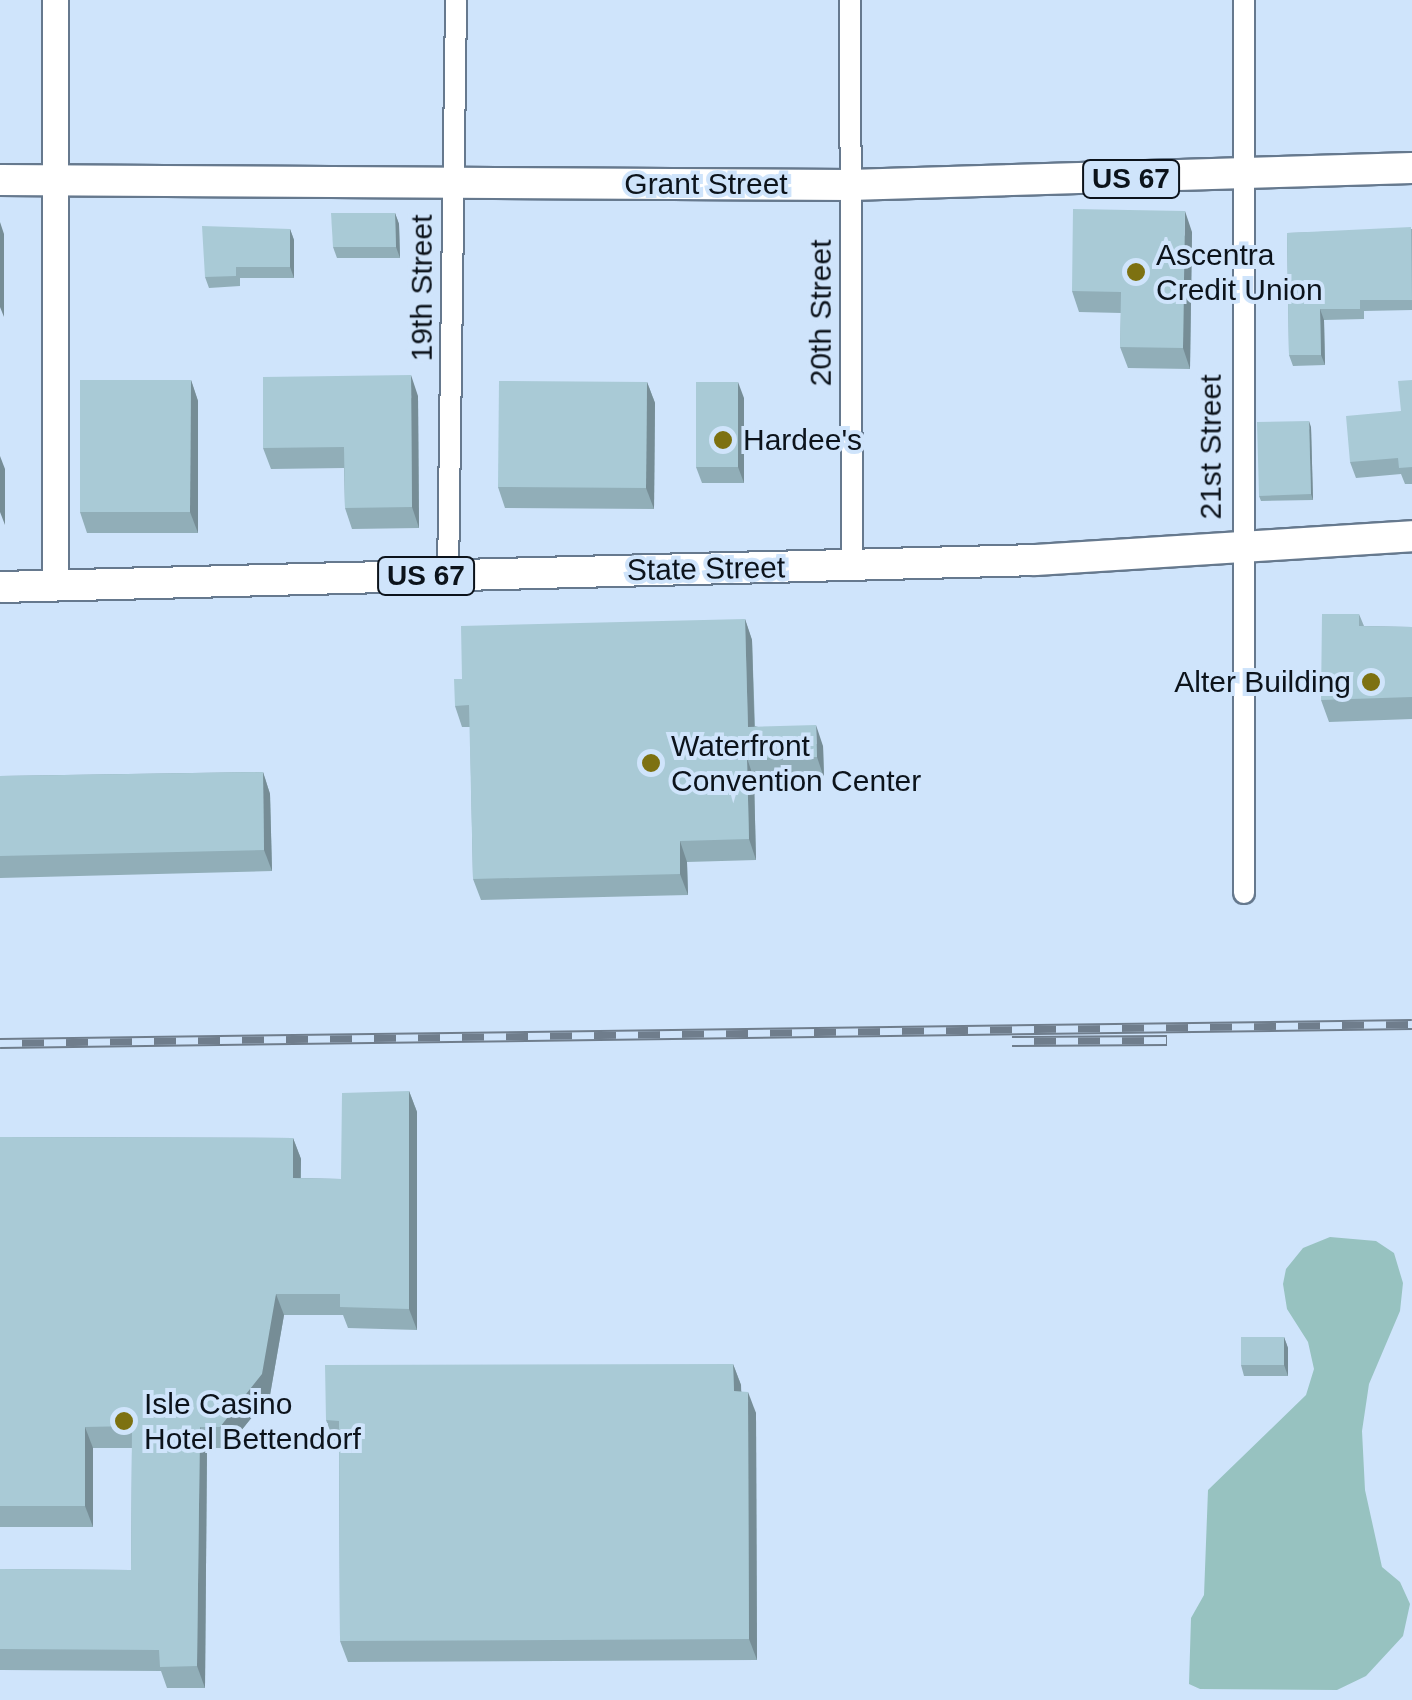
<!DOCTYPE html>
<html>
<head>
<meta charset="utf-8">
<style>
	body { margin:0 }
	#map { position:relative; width:1412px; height:1700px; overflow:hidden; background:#cfe4fb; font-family:Arial,sans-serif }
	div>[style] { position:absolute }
	.water>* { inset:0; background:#97c2c0 }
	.roads { filter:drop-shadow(2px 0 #66798e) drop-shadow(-2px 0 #66798e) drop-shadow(0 2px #66798e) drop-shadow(0 -2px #66798e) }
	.minor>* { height:20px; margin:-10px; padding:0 10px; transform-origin:10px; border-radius:10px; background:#fff }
	.tertiary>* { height:25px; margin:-12.5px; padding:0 12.5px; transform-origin:12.5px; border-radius:12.5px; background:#fff }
	.primary>* { height:30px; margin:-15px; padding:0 15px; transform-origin:15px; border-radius:15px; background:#fff }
	.rail>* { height:11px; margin-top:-5.5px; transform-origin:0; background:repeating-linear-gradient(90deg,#cfe4fb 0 22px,#6f7d8c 0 44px); box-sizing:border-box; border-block:2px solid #6f7d8c }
	.wall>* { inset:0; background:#91aeb8 }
	.shaded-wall>* { inset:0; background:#768d96 }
	.building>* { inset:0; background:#a9cad6 }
	.dots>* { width:28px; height:28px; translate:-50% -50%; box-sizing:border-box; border:5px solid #cfe4fb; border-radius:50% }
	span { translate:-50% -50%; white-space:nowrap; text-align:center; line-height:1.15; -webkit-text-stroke:8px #cfe4fb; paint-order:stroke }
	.shield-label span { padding:2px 8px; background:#cfe4fb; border:2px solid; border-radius:8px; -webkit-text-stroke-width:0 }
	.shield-label { font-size:28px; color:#0c131b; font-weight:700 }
	.street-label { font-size:30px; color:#0c131b }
	.poi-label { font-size:30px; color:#0c131b }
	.left { translate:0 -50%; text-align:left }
	.right { translate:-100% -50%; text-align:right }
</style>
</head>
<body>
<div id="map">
	<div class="water">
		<i style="clip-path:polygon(1330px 1237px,1376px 1241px,1394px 1253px,1403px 1283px,1400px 1311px,1369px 1384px,1362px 1431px,1365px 1490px,1382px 1567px,1400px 1582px,1410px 1604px,1403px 1636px,1366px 1676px,1337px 1690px,1200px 1689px,1189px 1684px,1191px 1618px,1204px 1595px,1208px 1490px,1306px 1395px,1314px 1369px,1308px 1342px,1287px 1309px,1283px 1284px,1286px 1269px,1303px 1248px)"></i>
	</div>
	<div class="roads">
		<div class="minor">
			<i style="left:850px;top:0;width:566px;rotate:89.8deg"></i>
			<i style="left:1244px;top:0;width:893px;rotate:90deg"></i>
			<i style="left:448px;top:576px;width:576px;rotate:-89.2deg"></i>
		</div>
		<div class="tertiary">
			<i style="left:55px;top:0;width:586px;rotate:90deg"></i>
		</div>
		<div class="primary">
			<i style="left:0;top:180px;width:850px;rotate:0.34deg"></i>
			<i style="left:850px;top:185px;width:562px;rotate:-1.73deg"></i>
			<i style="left:0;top:587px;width:1035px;rotate:-1.49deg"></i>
			<i style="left:1035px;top:560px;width:378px;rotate:-3.6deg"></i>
		</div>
	</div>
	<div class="rail">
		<i style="left:1012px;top:1041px;width:155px;rotate:-0.4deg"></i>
		<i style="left:0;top:1043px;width:1412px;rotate:-0.77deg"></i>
	</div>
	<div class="wall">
		<i style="clip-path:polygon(395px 213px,399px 224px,400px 258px,337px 258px,333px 247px)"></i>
		<i style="clip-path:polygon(290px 229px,294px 240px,294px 278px,240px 278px,240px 286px,209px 288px,205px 277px)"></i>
		<i style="clip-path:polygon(1412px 229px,1412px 310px,1364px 311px,1364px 319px,1324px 320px,1325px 365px,1293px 366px,1289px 355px,1287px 233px)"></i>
		<i style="clip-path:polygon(1192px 232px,1190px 369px,1128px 368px,1120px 347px,1121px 313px,1079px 312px,1072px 291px)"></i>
		<i style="clip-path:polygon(191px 380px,198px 401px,198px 533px,87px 533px,80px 512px)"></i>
		<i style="clip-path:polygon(1412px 380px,1412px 484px,1405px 484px,1401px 474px,1356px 478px,1350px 462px,1401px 411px)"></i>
		<i style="clip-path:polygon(647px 382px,655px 403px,654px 509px,505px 508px,498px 487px)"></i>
		<i style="clip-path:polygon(418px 396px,419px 528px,352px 529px,345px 508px,344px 468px,271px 469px,263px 448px)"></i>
		<i style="clip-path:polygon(744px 398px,744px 483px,702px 483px,696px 467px)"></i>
		<i style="clip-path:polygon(1311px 427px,1313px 500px,1261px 501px,1259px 496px)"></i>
		<i style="clip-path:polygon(1359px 614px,1364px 626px,1412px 627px,1412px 719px,1329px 722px,1321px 700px)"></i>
		<i style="clip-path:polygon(745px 619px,752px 640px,755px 726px,823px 746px,824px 778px,754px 779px,756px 860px,687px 862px,688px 895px,481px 900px,473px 879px,470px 727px,462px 727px,455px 706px,462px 679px)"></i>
		<i style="clip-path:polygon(263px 772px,270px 794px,272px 871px,0 878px,0 776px)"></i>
		<i style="clip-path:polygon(409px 1091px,417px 1112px,417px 1330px,348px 1328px,343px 1315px,284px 1315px,270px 1395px,227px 1448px,207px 1448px,205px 1688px,167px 1688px,161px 1671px,0 1670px,0 1569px,131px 1570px,132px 1448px,93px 1448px,93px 1527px,0 1527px,0 1137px,293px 1138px,301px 1159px,301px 1178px,341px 1179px)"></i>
		<i style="clip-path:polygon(1284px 1337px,1288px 1348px,1288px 1376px,1244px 1376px,1241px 1365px)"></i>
		<i style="clip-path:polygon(733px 1364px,741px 1385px,741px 1391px,756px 1413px,757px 1660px,348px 1662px,340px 1641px,339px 1441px,334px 1441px,326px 1420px)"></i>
	</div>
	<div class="shaded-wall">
		<i style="clip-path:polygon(1185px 211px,1192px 232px,1190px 369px,1183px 348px)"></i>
		<i style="clip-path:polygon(395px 213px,399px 224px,400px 258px,396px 247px)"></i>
		<i style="clip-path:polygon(0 222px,4px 234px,4px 317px,0 307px)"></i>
		<i style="clip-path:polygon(290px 229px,294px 240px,294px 278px,290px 267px)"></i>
		<i style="clip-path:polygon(1320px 309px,1324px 320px,1325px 365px,1321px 355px)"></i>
		<i style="clip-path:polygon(411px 375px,418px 396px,419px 528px,412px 507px)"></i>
		<i style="clip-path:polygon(191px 380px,198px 401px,198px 533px,190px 512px)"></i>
		<i style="clip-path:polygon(647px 382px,655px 403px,654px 509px,646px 488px)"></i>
		<i style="clip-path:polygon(738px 382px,744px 398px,744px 483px,738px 467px)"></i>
		<i style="clip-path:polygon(1309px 421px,1311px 427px,1313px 500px,1311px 494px)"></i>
		<i style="clip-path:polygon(0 456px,5px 469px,5px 525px,0 512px)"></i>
		<i style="clip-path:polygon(745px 619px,752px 640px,755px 748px,748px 727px)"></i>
		<i style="clip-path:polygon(816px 725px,823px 746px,824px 778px,817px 757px)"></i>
		<i style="clip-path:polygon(747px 758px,754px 779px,756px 860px,749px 839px)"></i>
		<i style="clip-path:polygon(263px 772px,270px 794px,272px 871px,264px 850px)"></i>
		<i style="clip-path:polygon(680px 841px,687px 862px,688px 895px,680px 874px)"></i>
		<i style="clip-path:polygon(409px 1091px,417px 1112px,417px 1330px,409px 1309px)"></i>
		<i style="clip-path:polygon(293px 1138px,301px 1159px,300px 1199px,293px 1178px)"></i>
		<i style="clip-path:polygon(276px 1294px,284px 1315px,270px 1395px,227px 1448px,220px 1427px)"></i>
		<i style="clip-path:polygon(1284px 1337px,1288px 1348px,1288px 1376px,1284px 1365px)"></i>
		<i style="clip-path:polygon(733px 1364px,741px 1385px,742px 1412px,734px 1391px)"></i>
		<i style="clip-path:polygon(748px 1392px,756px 1413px,757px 1660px,749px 1639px)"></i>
		<i style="clip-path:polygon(85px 1427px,93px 1448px,93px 1527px,85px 1506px)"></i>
		<i style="clip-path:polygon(200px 1427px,207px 1448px,205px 1688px,197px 1666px)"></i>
	</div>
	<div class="building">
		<i style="clip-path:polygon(1073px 209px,1185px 211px,1183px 348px,1120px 347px,1121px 292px,1072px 291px)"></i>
		<i style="clip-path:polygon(331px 213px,395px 213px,396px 247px,333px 247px)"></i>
		<i style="clip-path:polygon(202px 226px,290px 229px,290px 267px,236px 267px,236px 276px,205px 277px)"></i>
		<i style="clip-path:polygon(1411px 227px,1412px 300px,1360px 300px,1360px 309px,1320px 309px,1321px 355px,1289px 355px,1287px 233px)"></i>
		<i style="clip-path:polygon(411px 375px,412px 507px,345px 508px,344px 447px,263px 448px,263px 377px)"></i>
		<i style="clip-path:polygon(80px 380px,191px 380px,190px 512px,80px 512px)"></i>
		<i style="clip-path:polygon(1412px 380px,1412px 467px,1399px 468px,1398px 458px,1350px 462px,1346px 416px,1401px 411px,1398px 381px)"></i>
		<i style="clip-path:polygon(499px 381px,647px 382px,646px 488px,498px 487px)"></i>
		<i style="clip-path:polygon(696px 382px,738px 382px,738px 467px,696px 467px)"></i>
		<i style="clip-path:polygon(1309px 421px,1311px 494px,1259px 496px,1257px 422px)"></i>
		<i style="clip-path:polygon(1322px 614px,1359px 614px,1359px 626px,1412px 627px,1412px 697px,1321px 700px)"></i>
		<i style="clip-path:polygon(745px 619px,748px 727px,816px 725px,817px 757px,747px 758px,749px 839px,680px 841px,680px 874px,473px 879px,469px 705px,455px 706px,454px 679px,462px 679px,461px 626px)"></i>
		<i style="clip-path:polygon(263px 772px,264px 850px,0 856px,0 776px)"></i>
		<i style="clip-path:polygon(409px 1091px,409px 1309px,340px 1307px,340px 1294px,276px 1294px,262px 1374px,220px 1427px,200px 1427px,197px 1666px,160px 1667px,159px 1650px,0 1649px,0 1569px,131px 1570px,132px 1426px,85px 1427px,85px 1506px,0 1506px,0 1137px,293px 1138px,293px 1178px,341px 1179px,342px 1093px)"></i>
		<i style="clip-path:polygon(1241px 1337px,1284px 1337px,1284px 1365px,1241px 1365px)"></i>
		<i style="clip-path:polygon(733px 1364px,734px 1391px,748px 1392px,749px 1639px,340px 1641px,339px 1421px,326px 1420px,325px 1365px)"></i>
	</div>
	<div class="dots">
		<i style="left:1136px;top:272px;background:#7d7111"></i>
		<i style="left:723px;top:440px;background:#7d7111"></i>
		<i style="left:1371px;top:682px;background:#7d7111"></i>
		<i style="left:651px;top:763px;background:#7d7111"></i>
		<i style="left:124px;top:1421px;background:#7d7111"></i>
	</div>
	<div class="shield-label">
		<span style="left:1131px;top:179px">US 67</span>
		<span style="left:426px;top:576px">US 67</span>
	</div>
	<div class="street-label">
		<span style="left:706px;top:184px">Grant Street</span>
		<span style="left:422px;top:288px;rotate:-90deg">19th Street</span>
		<span style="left:821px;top:313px;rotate:-90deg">20th Street</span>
		<span style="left:1211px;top:447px;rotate:-90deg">21st Street</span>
		<span style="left:706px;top:569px;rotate:-1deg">State Street</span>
	</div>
	<div class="poi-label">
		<span class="left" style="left:1156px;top:272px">Ascentra<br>Credit Union</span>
		<span class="left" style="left:743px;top:440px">Hardee's</span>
		<span class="right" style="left:1351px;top:682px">Alter Building</span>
		<span class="left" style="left:671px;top:763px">Waterfront<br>Convention Center</span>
		<span class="left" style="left:144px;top:1421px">Isle Casino<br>Hotel Bettendorf</span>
	</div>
</div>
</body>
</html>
